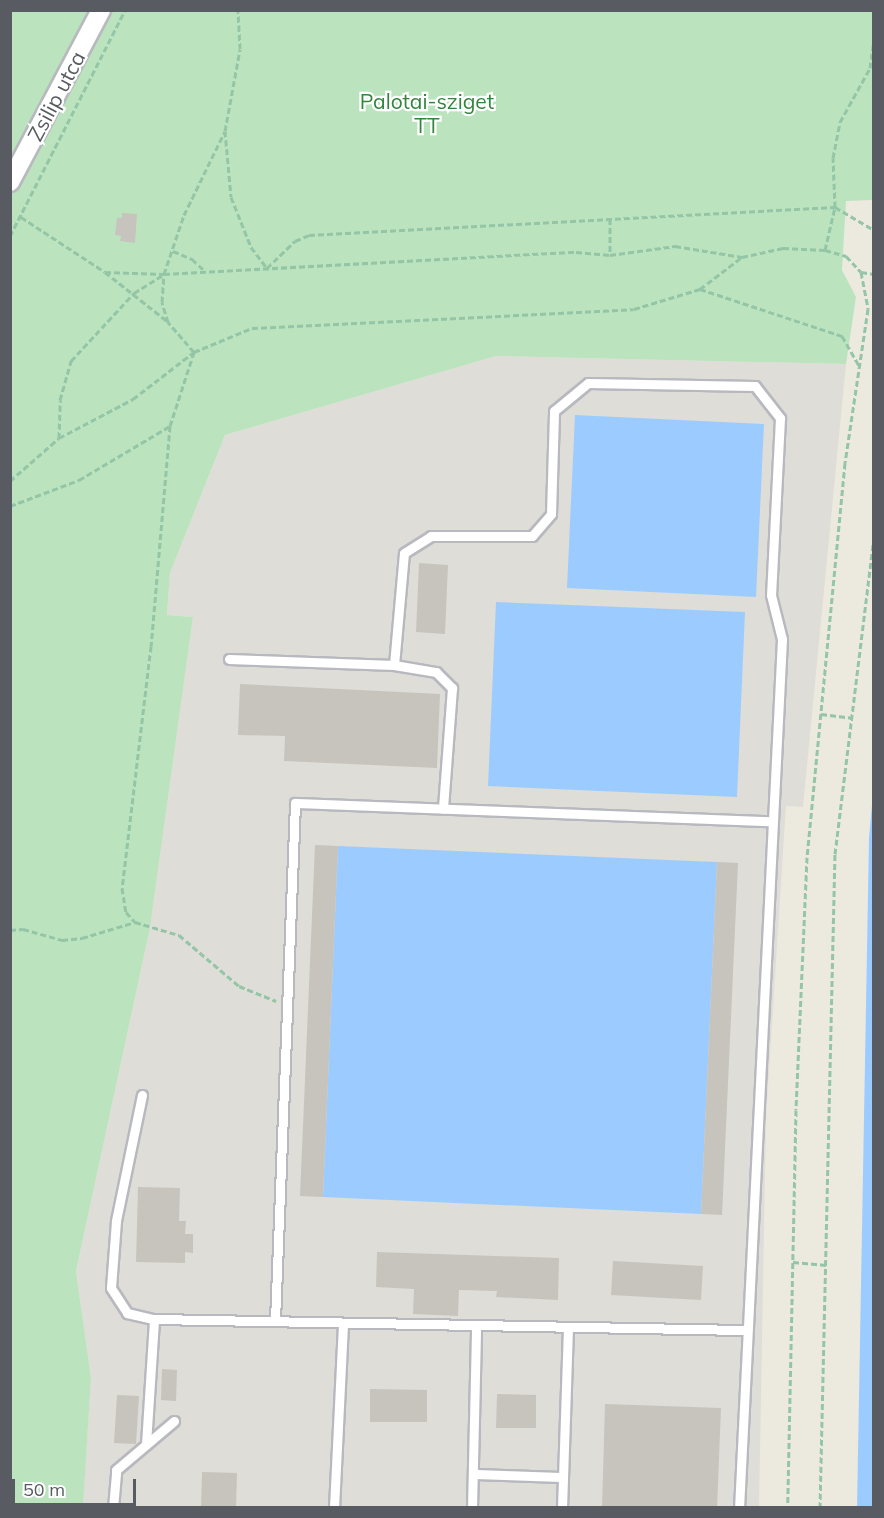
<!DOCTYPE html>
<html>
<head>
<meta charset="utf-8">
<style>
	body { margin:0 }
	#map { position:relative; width:884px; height:1518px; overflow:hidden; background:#eceadf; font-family:Mulish,sans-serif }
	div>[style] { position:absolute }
	.industrial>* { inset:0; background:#dfddd7 }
	.green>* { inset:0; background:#bbe4be }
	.water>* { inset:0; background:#9cccff }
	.building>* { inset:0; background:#c7c4bd }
	.path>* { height:3px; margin-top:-1.5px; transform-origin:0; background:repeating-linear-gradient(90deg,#94c5a6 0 6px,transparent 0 9px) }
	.roads { filter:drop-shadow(2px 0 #b7b9bf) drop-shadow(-2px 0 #b7b9bf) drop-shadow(0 2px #b7b9bf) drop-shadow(0 -2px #b7b9bf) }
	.lane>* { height:9px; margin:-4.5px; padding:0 4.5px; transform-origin:4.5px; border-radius:4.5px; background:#fff }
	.street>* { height:18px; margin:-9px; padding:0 9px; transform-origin:9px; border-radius:9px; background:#fff }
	span { translate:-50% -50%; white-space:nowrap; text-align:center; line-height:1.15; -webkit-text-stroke:4.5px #fff; paint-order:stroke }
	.street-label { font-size:21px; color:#585b61 }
	.park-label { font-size:21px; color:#33853e }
	.frame { position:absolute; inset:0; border:12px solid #585b61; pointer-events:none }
	.scale { position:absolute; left:12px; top:1479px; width:124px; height:27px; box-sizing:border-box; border:3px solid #585b61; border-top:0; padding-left:8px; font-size:18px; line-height:21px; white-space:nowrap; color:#585b61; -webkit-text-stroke:4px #fff; paint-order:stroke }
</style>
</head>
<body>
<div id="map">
	<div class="industrial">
		<i style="clip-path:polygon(496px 356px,846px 364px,803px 807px,786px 806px,766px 1117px,759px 1507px,83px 1507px,91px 1378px,76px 1271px,150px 928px,193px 617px,167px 615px,170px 573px,225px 435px)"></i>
	</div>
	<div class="green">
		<i style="clip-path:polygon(10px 11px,874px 11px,873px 200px,846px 201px,842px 270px,856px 297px,846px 364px,496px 356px,225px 435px,170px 573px,167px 615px,193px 617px,150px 928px,76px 1271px,91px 1378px,83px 1508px,10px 1507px)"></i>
	</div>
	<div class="water">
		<i style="clip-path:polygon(575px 415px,764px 424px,756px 597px,567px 588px)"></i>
		<i style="clip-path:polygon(496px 602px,745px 612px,737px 797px,488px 786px)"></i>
		<i style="clip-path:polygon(873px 794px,874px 1507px,857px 1508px,869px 838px)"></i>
		<i style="clip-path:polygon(338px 846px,717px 862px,701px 1214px,323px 1197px)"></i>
	</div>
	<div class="building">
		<i style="clip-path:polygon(122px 213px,137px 214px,135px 243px,120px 241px,121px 236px,115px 235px,117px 218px,122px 218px)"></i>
		<i style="clip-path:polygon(419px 563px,448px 565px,445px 634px,416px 632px)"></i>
		<i style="clip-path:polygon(240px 684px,440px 694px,437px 768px,284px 761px,285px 736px,238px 735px)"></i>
		<i style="clip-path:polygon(315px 845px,338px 846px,323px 1197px,300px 1196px)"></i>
		<i style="clip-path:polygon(717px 862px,738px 863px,722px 1215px,701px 1214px)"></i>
		<i style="clip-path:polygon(138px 1187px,180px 1188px,179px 1221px,186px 1221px,185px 1234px,193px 1234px,193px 1253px,185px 1252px,185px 1263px,136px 1262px)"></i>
		<i style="clip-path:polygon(377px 1252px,559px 1258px,558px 1300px,496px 1297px,497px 1291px,459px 1290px,458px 1316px,413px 1314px,414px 1289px,376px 1287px)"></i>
		<i style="clip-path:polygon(613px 1261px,703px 1266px,701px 1300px,611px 1295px)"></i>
		<i style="clip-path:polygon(162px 1369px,177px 1370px,176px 1401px,161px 1400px)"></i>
		<i style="clip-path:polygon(370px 1389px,427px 1390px,427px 1422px,370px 1422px)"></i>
		<i style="clip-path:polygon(497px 1394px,536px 1395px,536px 1428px,496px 1428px)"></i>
		<i style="clip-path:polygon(117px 1395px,139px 1396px,136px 1444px,114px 1443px)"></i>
		<i style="clip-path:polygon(605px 1404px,721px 1408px,717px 1508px,602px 1508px)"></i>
		<i style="clip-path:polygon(202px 1472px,237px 1473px,236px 1508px,201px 1508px)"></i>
	</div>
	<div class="path">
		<i style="left:10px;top:14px;width:4px;rotate:-76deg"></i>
		<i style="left:225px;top:131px;width:66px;rotate:84.8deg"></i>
		<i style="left:231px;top:197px;width:54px;rotate:68.2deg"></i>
		<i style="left:251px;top:247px;width:26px;rotate:53deg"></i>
		<i style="left:267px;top:268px;width:39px;rotate:-44deg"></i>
		<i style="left:295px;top:241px;width:15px;rotate:-23deg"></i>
		<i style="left:309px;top:235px;width:527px;rotate:-3.05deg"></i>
		<i style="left:835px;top:207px;width:45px;rotate:30.5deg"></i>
		<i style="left:21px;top:217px;width:100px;rotate:33.2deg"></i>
		<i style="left:105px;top:272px;width:79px;rotate:38.3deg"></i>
		<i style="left:610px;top:218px;width:37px;rotate:90deg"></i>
		<i style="left:10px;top:236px;width:254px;rotate:-63deg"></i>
		<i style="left:825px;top:250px;width:44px;rotate:-76.9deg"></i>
		<i style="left:835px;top:207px;width:49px;rotate:-92.3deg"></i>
		<i style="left:833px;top:158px;width:37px;rotate:-79deg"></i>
		<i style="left:840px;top:122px;width:62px;rotate:-60.9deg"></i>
		<i style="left:870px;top:68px;width:29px;rotate:-82deg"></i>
		<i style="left:173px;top:251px;width:21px;rotate:23deg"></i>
		<i style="left:192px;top:259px;width:18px;rotate:43deg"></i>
		<i style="left:105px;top:272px;width:59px;rotate:1.9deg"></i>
		<i style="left:164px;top:274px;width:413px;rotate:-3.1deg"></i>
		<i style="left:576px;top:252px;width:34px;rotate:5deg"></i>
		<i style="left:610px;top:255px;width:66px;rotate:-7.9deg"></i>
		<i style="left:675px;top:246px;width:68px;rotate:9.3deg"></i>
		<i style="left:742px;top:257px;width:42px;rotate:-12.4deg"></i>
		<i style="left:783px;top:248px;width:42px;rotate:2.7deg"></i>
		<i style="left:825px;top:250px;width:22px;rotate:16deg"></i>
		<i style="left:846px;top:256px;width:22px;rotate:47deg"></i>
		<i style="left:861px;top:272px;width:38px;rotate:79deg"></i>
		<i style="left:868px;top:309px;width:156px;rotate:98.5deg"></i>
		<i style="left:845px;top:463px;width:396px;rotate:95.5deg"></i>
		<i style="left:807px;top:857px;width:253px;rotate:92.5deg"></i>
		<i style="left:796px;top:1110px;width:398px;rotate:91.2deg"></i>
		<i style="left:861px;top:272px;width:13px;rotate:9deg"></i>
		<i style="left:700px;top:289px;width:150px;rotate:18.3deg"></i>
		<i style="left:842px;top:336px;width:34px;rotate:60deg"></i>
		<i style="left:170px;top:426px;width:221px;rotate:94.9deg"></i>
		<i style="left:151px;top:646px;width:244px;rotate:96.8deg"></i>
		<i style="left:122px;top:888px;width:24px;rotate:81deg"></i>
		<i style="left:126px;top:912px;width:13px;rotate:48deg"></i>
		<i style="left:135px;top:922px;width:46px;rotate:16.5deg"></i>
		<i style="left:179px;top:935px;width:79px;rotate:40.4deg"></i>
		<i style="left:239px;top:986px;width:40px;rotate:22deg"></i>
		<i style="left:59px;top:438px;width:84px;rotate:-27.8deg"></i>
		<i style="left:133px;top:399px;width:77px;rotate:-37.6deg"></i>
		<i style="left:194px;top:352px;width:63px;rotate:-22.5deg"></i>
		<i style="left:252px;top:328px;width:382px;rotate:-2.8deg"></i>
		<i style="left:634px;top:309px;width:69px;rotate:-16.9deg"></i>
		<i style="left:700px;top:289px;width:53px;rotate:-37.3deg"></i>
		<i style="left:10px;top:481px;width:65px;rotate:-41.3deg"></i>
		<i style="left:59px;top:438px;width:38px;rotate:-88deg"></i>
		<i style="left:60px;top:400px;width:41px;rotate:-74.2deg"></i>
		<i style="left:71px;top:361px;width:93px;rotate:-47.2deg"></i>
		<i style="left:134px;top:293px;width:36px;rotate:-32deg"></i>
		<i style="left:164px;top:274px;width:62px;rotate:-71.3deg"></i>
		<i style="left:184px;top:215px;width:93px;rotate:-64deg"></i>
		<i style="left:225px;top:131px;width:83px;rotate:-79.6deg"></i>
		<i style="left:240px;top:49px;width:39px;rotate:-93deg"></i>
		<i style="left:10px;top:506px;width:74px;rotate:-20.6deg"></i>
		<i style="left:79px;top:480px;width:106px;rotate:-30.7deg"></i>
		<i style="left:170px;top:426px;width:78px;rotate:-72deg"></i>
		<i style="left:194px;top:352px;width:40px;rotate:-131deg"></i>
		<i style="left:168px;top:322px;width:21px;rotate:-107deg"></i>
		<i style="left:162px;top:302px;width:28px;rotate:-86deg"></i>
		<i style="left:821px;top:714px;width:31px;rotate:7deg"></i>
		<i style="left:10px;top:930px;width:13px;rotate:-4deg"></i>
		<i style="left:23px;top:929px;width:41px;rotate:15.8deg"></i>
		<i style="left:62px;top:940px;width:20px;rotate:-6deg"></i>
		<i style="left:82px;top:938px;width:55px;rotate:-16.8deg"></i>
		<i style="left:793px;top:1262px;width:34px;rotate:5deg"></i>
		<i style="left:820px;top:1508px;width:654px;rotate:-88.69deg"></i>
		<i style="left:835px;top:854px;width:319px;rotate:-83deg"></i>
	</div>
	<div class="roads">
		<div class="lane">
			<i style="left:229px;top:659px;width:165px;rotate:2.1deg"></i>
			<i style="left:394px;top:665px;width:43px;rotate:9.5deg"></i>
			<i style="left:436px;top:672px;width:23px;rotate:45deg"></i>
			<i style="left:452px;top:688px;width:121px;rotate:94.3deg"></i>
			<i style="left:394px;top:665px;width:112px;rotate:-84.9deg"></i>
			<i style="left:404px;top:553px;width:32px;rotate:-32deg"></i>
			<i style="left:431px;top:536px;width:101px"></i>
			<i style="left:532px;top:536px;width:29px;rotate:-49deg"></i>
			<i style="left:551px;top:514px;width:103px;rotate:-88.3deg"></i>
			<i style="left:554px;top:411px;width:44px;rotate:-39.5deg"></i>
			<i style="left:588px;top:383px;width:167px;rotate:1deg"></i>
			<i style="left:755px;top:386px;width:41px;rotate:52deg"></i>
			<i style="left:780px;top:418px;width:177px;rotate:92.9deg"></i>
			<i style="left:771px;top:595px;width:45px;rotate:76deg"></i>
			<i style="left:782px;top:639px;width:870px;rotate:92.83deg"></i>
			<i style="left:142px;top:1095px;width:129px;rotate:101.7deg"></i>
			<i style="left:116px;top:1221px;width:67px;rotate:94.3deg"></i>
			<i style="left:111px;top:1288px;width:30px;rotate:57deg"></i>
			<i style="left:127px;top:1313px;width:28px;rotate:13deg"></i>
			<i style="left:154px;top:1319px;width:591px;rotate:1.07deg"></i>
			<i style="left:275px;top:1321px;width:518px;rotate:-87.79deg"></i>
			<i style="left:295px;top:803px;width:476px;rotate:2.2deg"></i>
			<i style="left:146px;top:1444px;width:125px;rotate:-86.3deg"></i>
			<i style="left:473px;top:1474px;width:90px;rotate:1.9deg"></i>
			<i style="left:113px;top:1508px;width:38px;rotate:-85deg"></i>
			<i style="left:116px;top:1470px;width:76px;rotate:-40.2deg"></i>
			<i style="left:334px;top:1508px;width:185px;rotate:-87.2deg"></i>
			<i style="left:472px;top:1508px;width:183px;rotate:-88.7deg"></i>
			<i style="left:562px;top:1508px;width:181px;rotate:-88.1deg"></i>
		</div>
		<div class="street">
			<i style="left:10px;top:182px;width:195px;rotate:-62.1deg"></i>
		</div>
	</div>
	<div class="street-label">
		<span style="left:56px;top:96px;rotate:-62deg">Zsilip utca</span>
	</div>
	<div class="park-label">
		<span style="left:427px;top:113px">Palotai-sziget<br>TT</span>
	</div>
	<div class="frame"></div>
	<div class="scale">50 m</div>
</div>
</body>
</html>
